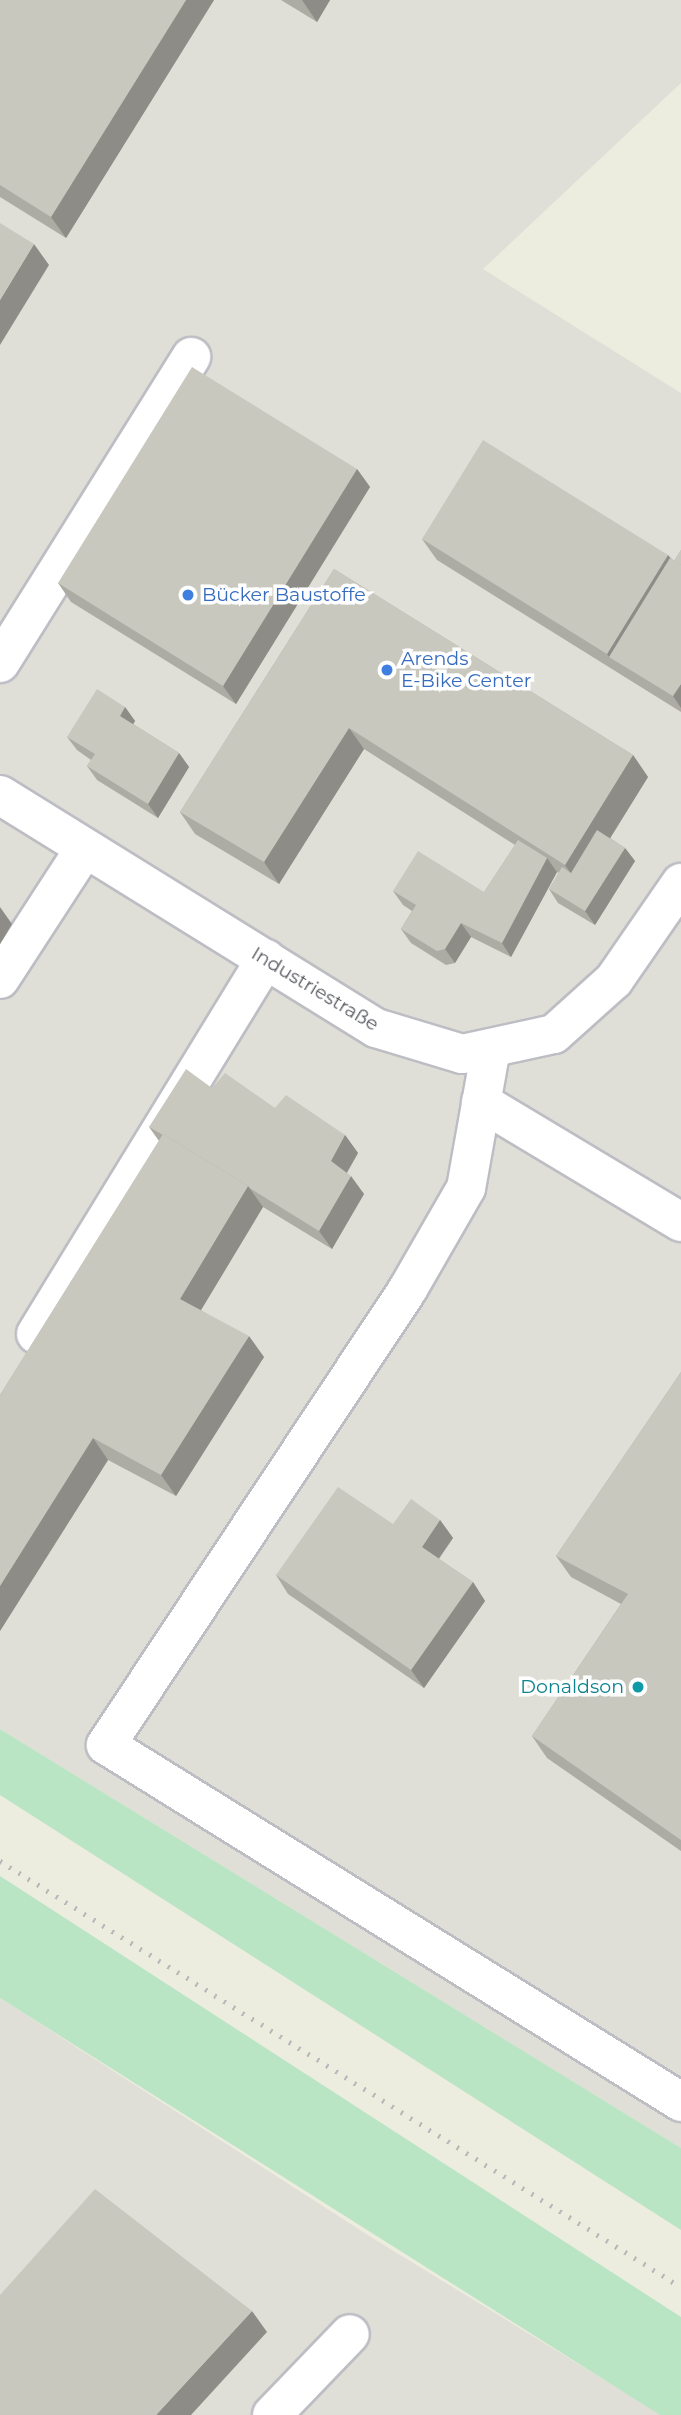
<!DOCTYPE html>
<html>
<head>
<meta charset="utf-8">
<style>
	body { margin:0 }
	#map { position:relative; width:681px; height:2415px; overflow:hidden; background:#ececdf; font-family:Montserrat,sans-serif }
	div>[style] { position:absolute }
	.industrial>* { inset:0; background:#e0dfd7 }
	.green>* { inset:0; background:#bae5c4 }
	.roads { filter:drop-shadow(2px 0 #bdbdc4) drop-shadow(-2px 0 #bdbdc4) drop-shadow(0 2px #bdbdc4) drop-shadow(0 -2px #bdbdc4) }
	.minor>* { height:38px; margin:-19px; padding:0 19px; transform-origin:19px; border-radius:19px; background:#fff }
	.rail>* { height:5px; margin-top:-2.5px; transform-origin:0; background:repeating-linear-gradient(90deg,#b5b6b6 0 2px,transparent 0 11px) }
	.wall>* { inset:0; background:#adaca4 }
	.shaded-wall>* { inset:0; background:#8d8c86 }
	.building>* { inset:0; background:#c9c8bf }
	.dots>* { width:19px; height:19px; translate:-50% -50%; box-sizing:border-box; border:4px solid #fff; border-radius:50% }
	span { translate:-50% -50%; white-space:nowrap; text-align:center; line-height:1.15; -webkit-text-stroke:7px #fff; paint-order:stroke }
	.shop-label { font-size:19px; color:#366cbe }
	.left { translate:0 -50%; text-align:left }
	.street-label { font-size:19px; color:#585a61 }
	.culture-label { font-size:19px; color:#0d838f }
	.right { translate:-100% -50%; text-align:right }
</style>
</head>
<body>
<div id="map">
	<div class="industrial">
		<i style="clip-path:polygon(0 0,681px 0,681px 83px,483px 269px,681px 393px,681px 2148px,0 1729px)"></i>
		<i style="clip-path:polygon(0 1998px,374px 2239px,662px 2415px,0 2415px)"></i>
	</div>
	<div class="green">
		<i style="clip-path:polygon(0 1729px,681px 2148px,681px 2230px,0 1795px)"></i>
		<i style="clip-path:polygon(0 1876px,681px 2317px,681px 2415px,660px 2415px,0 1998px)"></i>
	</div>
	<div class="roads">
		<div class="minor">
			<i style="left:0;top:663px;width:361px;rotate:-58deg"></i>
			<i style="left:0;top:795px;width:442px;rotate:31.8deg"></i>
			<i style="left:376px;top:1028px;width:90px;rotate:16.8deg"></i>
			<i style="left:462px;top:1054px;width:94px;rotate:-12.3deg"></i>
			<i style="left:554px;top:1034px;width:81px;rotate:-42deg"></i>
			<i style="left:614px;top:980px;width:118px;rotate:-55.4deg"></i>
			<i style="left:0;top:979px;width:156px;rotate:-57deg"></i>
			<i style="left:491px;top:1048px;width:142px;rotate:100.1deg"></i>
			<i style="left:466px;top:1188px;width:116px;rotate:119.9deg"></i>
			<i style="left:408px;top:1289px;width:547px;rotate:123.52deg"></i>
			<i style="left:106px;top:1745px;width:677px;rotate:31.83deg"></i>
			<i style="left:481px;top:1102px;width:233px;rotate:31deg"></i>
			<i style="left:36px;top:1334px;width:440px;rotate:-58.5deg"></i>
			<i style="left:272px;top:2415px;width:112px;rotate:-46.1deg"></i>
		</div>
	</div>
	<div class="rail">
		<i style="left:0;top:1861px;width:803px;rotate:32.03deg"></i>
	</div>
	<div class="wall">
		<i style="clip-path:polygon(0 0,214px 0,66px 238px,0 197px)"></i>
		<i style="clip-path:polygon(281px 0,330px 0,317px 22px)"></i>
		<i style="clip-path:polygon(357px 469px,370px 487px,236px 704px,71px 602px,58px 583px)"></i>
		<i style="clip-path:polygon(422px 539px,668px 555px,674px 561px,681px 550px,681px 712px,437px 560px)"></i>
		<i style="clip-path:polygon(334px 569px,633px 755px,648px 777px,610px 838px,625px 848px,635px 861px,595px 925px,558px 903px,549px 889px,559px 873px,557px 872px,511px 957px,471px 937px,455px 963px,446px 965px,411px 943px,401px 929px,412px 911px,403px 905px,393px 891px,484px 892px,515px 845px,364px 749px,279px 884px,195px 834px,180px 812px)"></i>
		<i style="clip-path:polygon(125px 707px,135px 721px,133px 724px,179px 753px,189px 767px,158px 818px,97px 780px,87px 766px,91px 760px,77px 750px,67px 737px)"></i>
		<i style="clip-path:polygon(212px 1088px,275px 1108px,345px 1135px,358px 1153px,347px 1173px,364px 1194px,332px 1249px,263px 1207px,201px 1310px,264px 1357px,176px 1496px,108px 1460px,0 1631px,0 1395px,159px 1141px,149px 1127px)"></i>
		<i style="clip-path:polygon(681px 1372px,681px 1851px,547px 1758px,532px 1736px,621px 1604px,571px 1577px,556px 1556px)"></i>
		<i style="clip-path:polygon(440px 1520px,453px 1538px,439px 1559px,473px 1582px,485px 1601px,424px 1688px,288px 1594px,276px 1575px,393px 1524px)"></i>
	</div>
	<div class="shaded-wall">
		<i style="clip-path:polygon(186px 0,214px 0,66px 238px,51px 217px)"></i>
		<i style="clip-path:polygon(302px 0,330px 0,317px 22px)"></i>
		<i style="clip-path:polygon(34px 244px,49px 265px,0 345px,0 300px)"></i>
		<i style="clip-path:polygon(357px 469px,370px 487px,236px 704px,223px 686px)"></i>
		<i style="clip-path:polygon(668px 555px,681px 575px,609px 657px,607px 654px)"></i>
		<i style="clip-path:polygon(681px 684px,681px 708px,673px 696px)"></i>
		<i style="clip-path:polygon(125px 707px,135px 721px,130px 730px,120px 716px)"></i>
		<i style="clip-path:polygon(349px 728px,364px 749px,279px 884px,264px 862px)"></i>
		<i style="clip-path:polygon(179px 753px,189px 767px,158px 818px,148px 804px)"></i>
		<i style="clip-path:polygon(633px 755px,648px 777px,580px 887px,565px 865px)"></i>
		<i style="clip-path:polygon(625px 848px,635px 861px,595px 925px,585px 911px)"></i>
		<i style="clip-path:polygon(547px 858px,557px 872px,511px 957px,502px 943px)"></i>
		<i style="clip-path:polygon(0 907px,12px 924px,0 944px)"></i>
		<i style="clip-path:polygon(461px 923px,471px 937px,455px 963px,445px 949px)"></i>
		<i style="clip-path:polygon(345px 1135px,358px 1153px,343px 1179px,331px 1161px)"></i>
		<i style="clip-path:polygon(351px 1176px,364px 1194px,332px 1249px,319px 1231px)"></i>
		<i style="clip-path:polygon(248px 1186px,263px 1207px,195px 1320px,180px 1299px)"></i>
		<i style="clip-path:polygon(249px 1336px,264px 1357px,176px 1496px,161px 1475px)"></i>
		<i style="clip-path:polygon(93px 1438px,108px 1460px,0 1631px,0 1586px)"></i>
		<i style="clip-path:polygon(440px 1520px,453px 1538px,434px 1565px,422px 1547px)"></i>
		<i style="clip-path:polygon(473px 1582px,485px 1601px,424px 1688px,411px 1670px)"></i>
		<i style="clip-path:polygon(252px 2311px,267px 2332px,191px 2415px,156px 2415px)"></i>
	</div>
	<div class="building">
		<i style="clip-path:polygon(0 0,186px 0,51px 217px,0 185px)"></i>
		<i style="clip-path:polygon(0 223px,34px 244px,0 300px)"></i>
		<i style="clip-path:polygon(192px 367px,357px 469px,223px 686px,58px 583px)"></i>
		<i style="clip-path:polygon(483px 440px,668px 555px,607px 654px,422px 539px)"></i>
		<i style="clip-path:polygon(681px 550px,681px 565px,674px 561px)"></i>
		<i style="clip-path:polygon(670px 558px,681px 565px,681px 684px,673px 696px,609px 657px)"></i>
		<i style="clip-path:polygon(334px 569px,633px 755px,565px 865px,349px 728px,264px 862px,180px 812px)"></i>
		<i style="clip-path:polygon(97px 689px,125px 707px,120px 716px,179px 753px,148px 804px,87px 766px,95px 754px,67px 737px)"></i>
		<i style="clip-path:polygon(597px 830px,625px 848px,585px 911px,549px 889px,562px 867px,571px 873px)"></i>
		<i style="clip-path:polygon(518px 840px,547px 858px,502px 943px,461px 923px,445px 949px,437px 951px,401px 929px,416px 905px,393px 891px,418px 851px,484px 892px)"></i>
		<i style="clip-path:polygon(186px 1069px,212px 1088px,225px 1073px,275px 1108px,286px 1095px,345px 1135px,331px 1161px,351px 1176px,319px 1231px,251px 1189px,248px 1186px,163px 1134px,163px 1135px,149px 1127px)"></i>
		<i style="clip-path:polygon(163px 1134px,248px 1186px,180px 1299px,249px 1336px,161px 1475px,93px 1438px,0 1586px,0 1395px)"></i>
		<i style="clip-path:polygon(681px 1372px,681px 1840px,532px 1736px,628px 1594px,556px 1556px)"></i>
		<i style="clip-path:polygon(338px 1487px,393px 1524px,411px 1499px,440px 1520px,422px 1547px,473px 1582px,411px 1670px,276px 1575px)"></i>
		<i style="clip-path:polygon(95px 2189px,252px 2311px,156px 2415px,0 2415px,0 2295px)"></i>
	</div>
	<div class="dots">
		<i style="left:188px;top:595px;background:#3f7fe0"></i>
		<i style="left:387px;top:670px;background:#3f7fe0"></i>
		<i style="left:638px;top:1687px;background:#0f9aa8"></i>
	</div>
	<div class="shop-label">
		<span class="left" style="left:202px;top:595px">Bücker Baustoffe</span>
		<span class="left" style="left:401px;top:670px">Arends<br>E-Bike Center</span>
	</div>
	<div class="street-label">
		<span style="left:315px;top:989px;rotate:31deg">Industriestraße</span>
	</div>
	<div class="culture-label">
		<span class="right" style="left:624px;top:1687px">Donaldson</span>
	</div>
</div>
</body>
</html>
